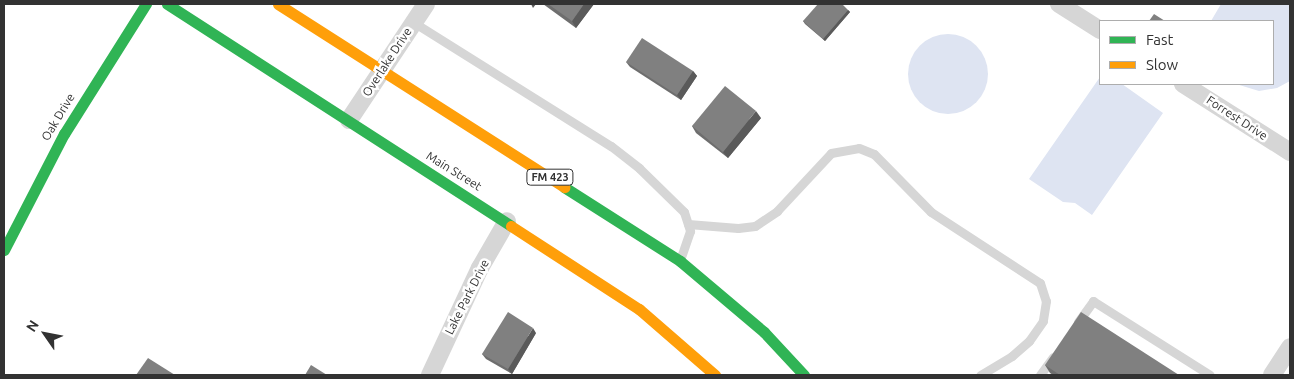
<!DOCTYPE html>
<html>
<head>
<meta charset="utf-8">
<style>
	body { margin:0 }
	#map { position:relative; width:1294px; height:379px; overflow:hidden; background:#fff; font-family:Ubuntu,sans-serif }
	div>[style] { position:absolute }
	.water>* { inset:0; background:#dee4f2 }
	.round { border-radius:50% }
	.lane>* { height:9px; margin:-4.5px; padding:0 4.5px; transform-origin:4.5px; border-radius:4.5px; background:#d6d6d6 }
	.street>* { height:18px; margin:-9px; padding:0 9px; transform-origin:9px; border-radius:9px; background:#d6d6d6 }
	.fast>* { height:11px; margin:-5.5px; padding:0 5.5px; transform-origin:5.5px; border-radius:5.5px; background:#30b455 }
	.slow>* { height:11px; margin:-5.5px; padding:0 5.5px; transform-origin:5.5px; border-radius:5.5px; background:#ff9f0a }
	.wall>* { inset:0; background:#6e6e6e }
	.shaded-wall>* { inset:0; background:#5a5a5a }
	.building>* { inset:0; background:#808080 }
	span { translate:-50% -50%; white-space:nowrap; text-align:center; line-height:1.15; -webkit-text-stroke:5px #fff; paint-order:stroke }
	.shield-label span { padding:1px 4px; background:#fff; border:1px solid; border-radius:4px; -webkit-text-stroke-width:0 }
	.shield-label { font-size:11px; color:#323232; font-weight:700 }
	.street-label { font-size:12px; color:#323232 }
	.frame { position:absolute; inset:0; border:5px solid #323232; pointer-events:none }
	.legend { position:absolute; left:1099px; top:20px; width:175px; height:65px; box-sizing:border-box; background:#fff; border:1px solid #adadad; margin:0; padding:6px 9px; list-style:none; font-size:15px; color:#323232 }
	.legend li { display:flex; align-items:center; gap:10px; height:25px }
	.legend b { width:25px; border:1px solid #adadad }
	.north { position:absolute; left:20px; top:309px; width:50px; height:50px; -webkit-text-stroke:4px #fff; paint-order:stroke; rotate:303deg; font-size:14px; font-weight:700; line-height:20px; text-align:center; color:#323232 }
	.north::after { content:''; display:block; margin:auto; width:18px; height:22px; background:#323232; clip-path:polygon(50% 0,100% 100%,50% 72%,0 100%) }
</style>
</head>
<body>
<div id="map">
	<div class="water">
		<i style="clip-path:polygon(1221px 4px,1290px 4px,1290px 81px,1277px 88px,1259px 91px,1236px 84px,1273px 84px,1273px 21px,1211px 21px)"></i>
		<i class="round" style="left:908px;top:34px;width:80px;height:80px"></i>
		<i style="clip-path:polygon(1100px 77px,1100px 84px,1122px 84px,1163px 113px,1092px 215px,1075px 203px,1063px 202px,1029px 179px)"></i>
	</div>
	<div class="lane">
		<i style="left:413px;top:22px;width:234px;rotate:32.1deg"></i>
		<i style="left:611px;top:146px;width:36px;rotate:38deg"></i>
		<i style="left:639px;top:168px;width:63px;rotate:44.4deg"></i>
		<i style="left:684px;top:212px;width:20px;rotate:72deg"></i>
		<i style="left:690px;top:231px;width:28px;rotate:109deg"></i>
		<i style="left:688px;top:224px;width:50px;rotate:4.6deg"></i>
		<i style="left:738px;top:228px;width:17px;rotate:-7deg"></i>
		<i style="left:755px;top:226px;width:27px;rotate:-34deg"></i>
		<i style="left:777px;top:211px;width:79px;rotate:-47deg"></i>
		<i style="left:831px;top:153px;width:28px;rotate:-10deg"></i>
		<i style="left:859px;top:148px;width:16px;rotate:22deg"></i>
		<i style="left:874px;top:154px;width:81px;rotate:45.5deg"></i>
		<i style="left:931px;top:212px;width:130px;rotate:33.1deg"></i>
		<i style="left:1040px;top:283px;width:19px;rotate:72deg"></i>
		<i style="left:1046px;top:301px;width:20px;rotate:99deg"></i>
		<i style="left:1043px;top:321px;width:24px;rotate:125deg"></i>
		<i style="left:1029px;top:341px;width:23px;rotate:139deg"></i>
		<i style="left:1012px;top:356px;width:37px;rotate:149deg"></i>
		<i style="left:1078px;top:322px;width:26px;rotate:-54deg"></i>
		<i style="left:1093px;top:301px;width:138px;rotate:32.3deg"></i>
		<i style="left:1040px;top:375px;width:22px;rotate:-54deg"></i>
	</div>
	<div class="street">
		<i style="left:1059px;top:4px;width:49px;rotate:32.4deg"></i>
		<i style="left:1183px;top:84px;width:127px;rotate:32.4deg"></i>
		<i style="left:349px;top:120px;width:139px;rotate:-56.4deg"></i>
		<i style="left:430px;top:375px;width:118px;rotate:-65deg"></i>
		<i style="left:480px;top:268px;width:54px;rotate:-60.1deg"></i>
		<i style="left:1272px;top:375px;width:33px;rotate:-57deg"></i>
	</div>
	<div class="fast">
		<i style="left:167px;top:4px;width:409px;rotate:32.8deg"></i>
		<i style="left:564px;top:187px;width:138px;rotate:32.5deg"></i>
		<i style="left:680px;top:261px;width:110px;rotate:40.2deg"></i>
		<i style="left:764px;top:332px;width:59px;rotate:47.1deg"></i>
		<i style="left:4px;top:250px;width:131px;rotate:-62.7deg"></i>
		<i style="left:64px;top:134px;width:154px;rotate:-57.8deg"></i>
	</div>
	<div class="slow">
		<i style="left:278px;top:4px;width:340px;rotate:32.6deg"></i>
		<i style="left:511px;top:226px;width:153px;rotate:33deg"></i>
		<i style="left:639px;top:309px;width:101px;rotate:41deg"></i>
	</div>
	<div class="wall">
		<i style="clip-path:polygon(543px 4px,594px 4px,576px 28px)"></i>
		<i style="clip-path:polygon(848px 10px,850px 12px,825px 41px,805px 24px,803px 21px)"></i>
		<i style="clip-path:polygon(626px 62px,693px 71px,697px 76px,681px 100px,630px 67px)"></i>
		<i style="clip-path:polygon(761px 118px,728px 158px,696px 133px,692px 126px)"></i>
		<i style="clip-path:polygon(536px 333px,512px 374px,486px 359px,482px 354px)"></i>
		<i style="clip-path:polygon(1045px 365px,1179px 375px,1053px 375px,1050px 373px)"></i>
	</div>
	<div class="shaded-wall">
		<i style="clip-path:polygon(531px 4px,536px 4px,533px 8px)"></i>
		<i style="clip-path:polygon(584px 4px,594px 4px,576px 28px,572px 21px)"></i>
		<i style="clip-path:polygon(848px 10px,850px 12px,825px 41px,823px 39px)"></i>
		<i style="clip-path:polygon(693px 71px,697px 76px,681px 100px,677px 95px)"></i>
		<i style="clip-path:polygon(756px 111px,761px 118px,728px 158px,723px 152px)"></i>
		<i style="clip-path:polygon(533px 328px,536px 333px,512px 374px,508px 369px)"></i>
	</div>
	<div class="building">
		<i style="clip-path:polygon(548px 4px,584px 4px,572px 21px)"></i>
		<i style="clip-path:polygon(818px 4px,842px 4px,848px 10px,823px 39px,803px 21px)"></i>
		<i style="clip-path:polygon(1154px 14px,1165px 21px,1149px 21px)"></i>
		<i style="clip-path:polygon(642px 38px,693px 71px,677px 95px,626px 62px)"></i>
		<i style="clip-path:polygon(725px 86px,756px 111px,723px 152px,692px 126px)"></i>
		<i style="clip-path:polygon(508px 312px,533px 328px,508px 369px,482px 354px)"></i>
		<i style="clip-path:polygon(1081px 312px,1179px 375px,1060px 375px,1045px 365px)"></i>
		<i style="clip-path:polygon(148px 358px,175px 375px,136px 375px)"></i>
		<i style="clip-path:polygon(311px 365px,327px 375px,305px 375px)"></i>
	</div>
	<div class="shield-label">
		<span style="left:550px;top:177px">FM 423</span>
	</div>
	<div class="street-label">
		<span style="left:387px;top:62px;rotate:-57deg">Overlake Drive</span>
		<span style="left:58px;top:117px;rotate:-59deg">Oak Drive</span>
		<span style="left:1237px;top:118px;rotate:33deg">Forrest Drive</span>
		<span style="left:454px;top:171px;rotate:32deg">Main Street</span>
		<span style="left:467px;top:297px;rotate:-63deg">Lake Park Drive</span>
	</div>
	<div class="frame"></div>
	<ul class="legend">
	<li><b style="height:6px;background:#30b455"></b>Fast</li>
	<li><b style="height:6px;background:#ff9f0a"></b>Slow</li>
	</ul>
	<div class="north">N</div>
</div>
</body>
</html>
